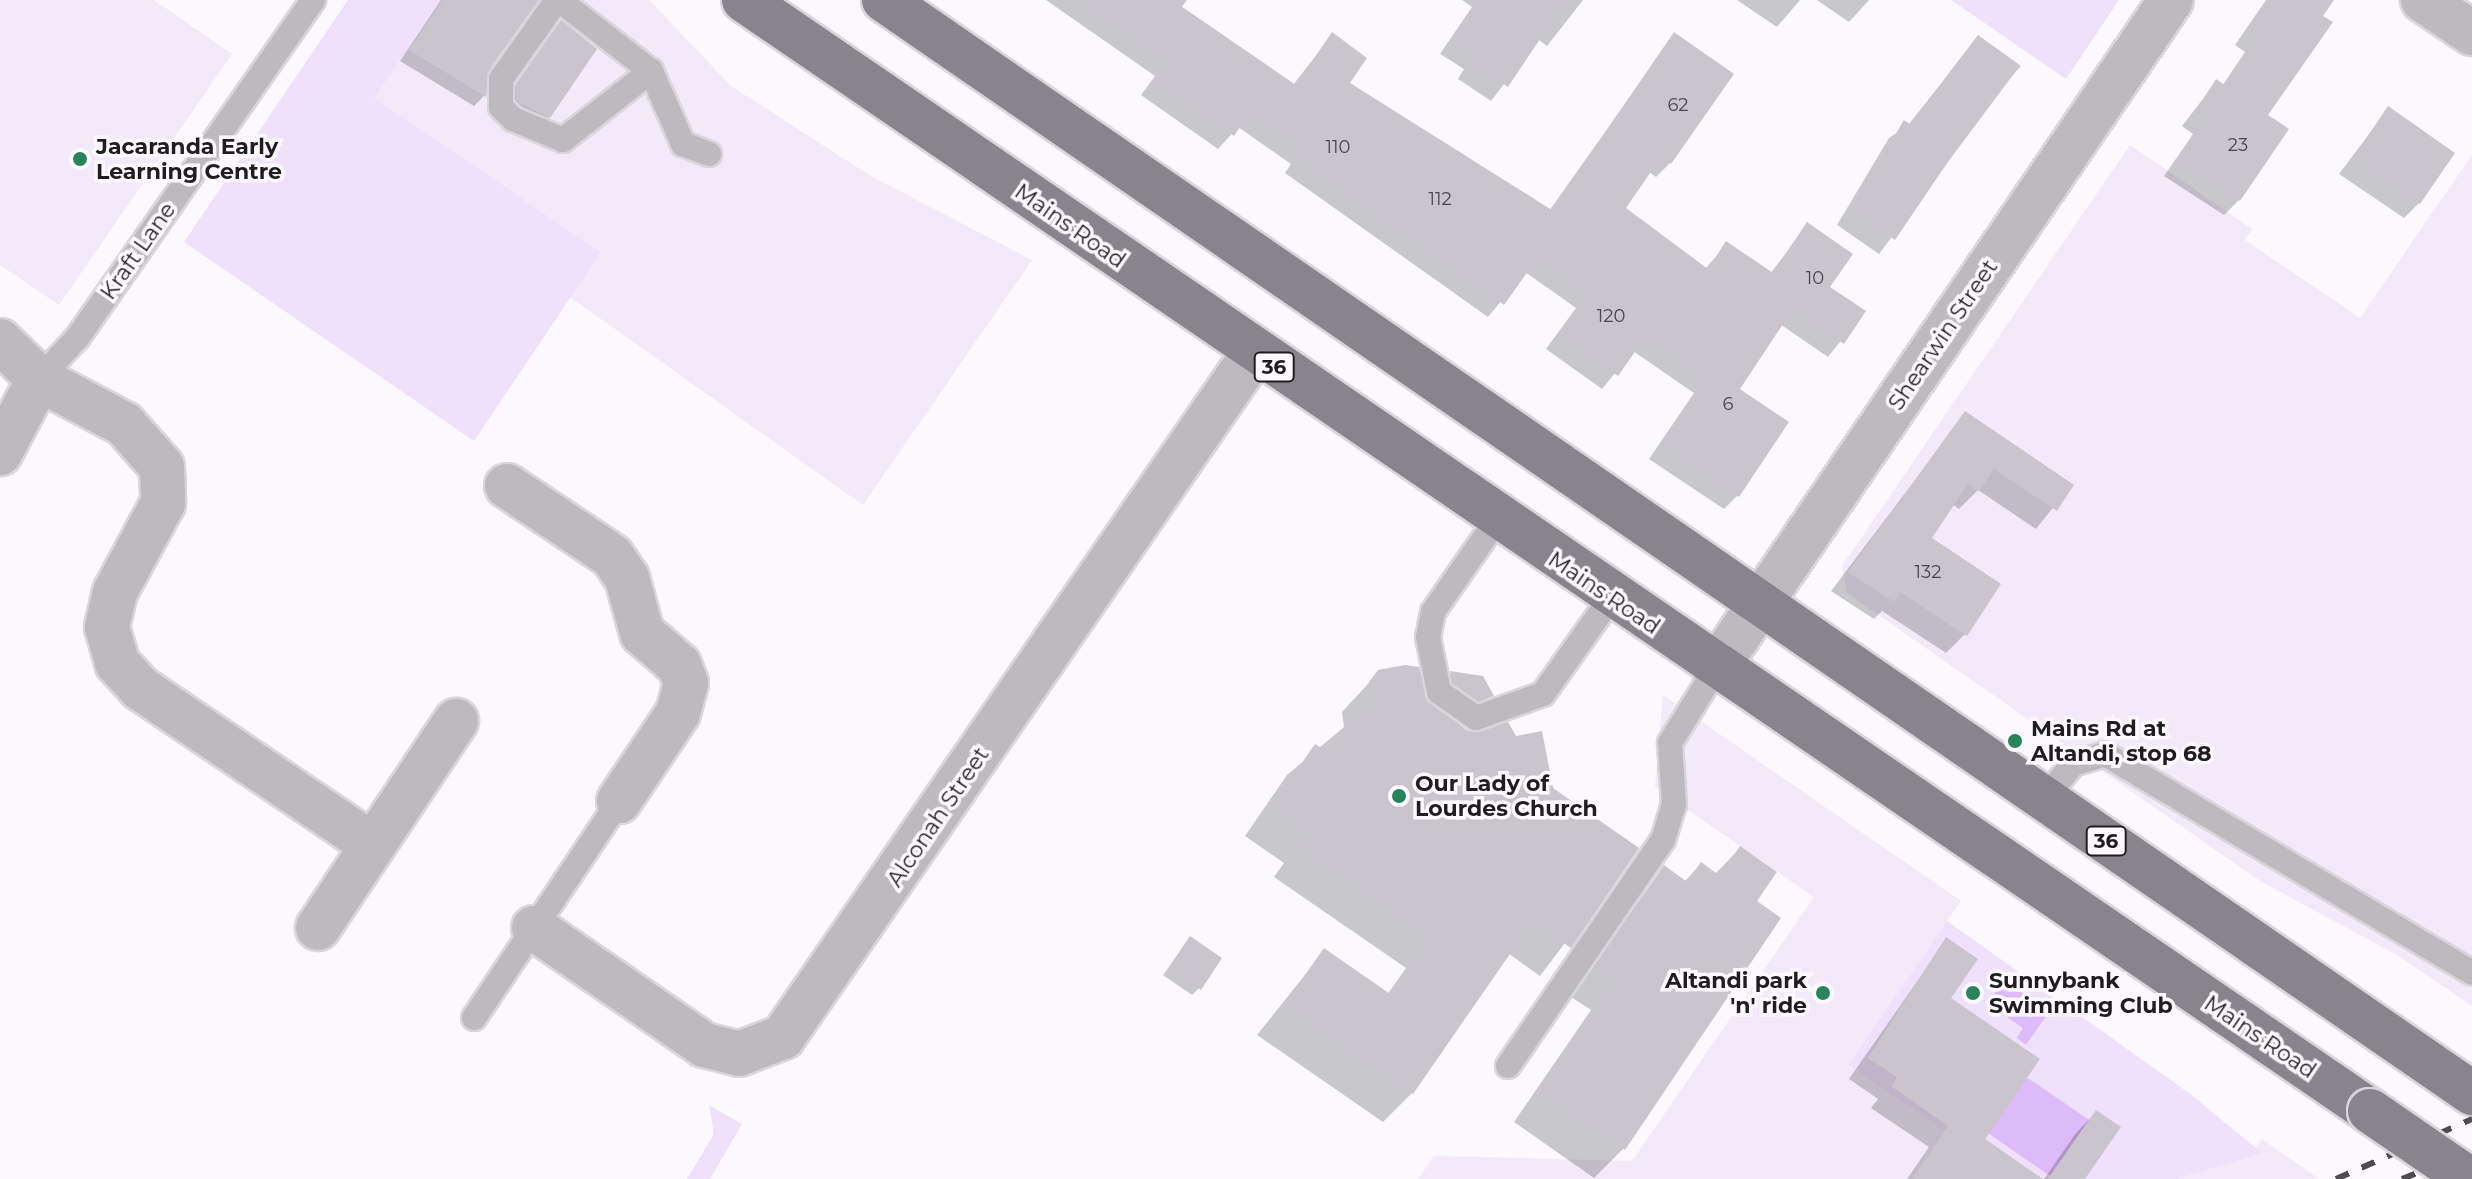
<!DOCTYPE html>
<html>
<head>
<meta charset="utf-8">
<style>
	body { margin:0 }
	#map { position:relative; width:2472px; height:1179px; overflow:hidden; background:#fbf9fe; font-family:Montserrat,sans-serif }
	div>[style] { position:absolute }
	.built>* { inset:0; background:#f2e9f9 }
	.green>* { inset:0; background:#efe1fa }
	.water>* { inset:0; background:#ddbbf8 }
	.shadow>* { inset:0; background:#0003 }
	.building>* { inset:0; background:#cac5cd }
	.roads { filter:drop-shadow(2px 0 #d8d6da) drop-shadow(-2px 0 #d8d6da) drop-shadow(0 2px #d8d6da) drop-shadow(0 -2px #d8d6da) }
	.service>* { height:24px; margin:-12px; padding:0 12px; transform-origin:12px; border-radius:12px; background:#bcbabe }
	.minor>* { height:44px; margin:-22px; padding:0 22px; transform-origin:22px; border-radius:22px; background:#bcbabe }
	.primary>* { height:44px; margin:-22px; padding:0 22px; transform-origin:22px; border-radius:22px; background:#88848b }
	.rail>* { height:6px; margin-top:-3px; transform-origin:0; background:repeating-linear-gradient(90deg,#4e4c50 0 14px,transparent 0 28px) }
	.bridges { filter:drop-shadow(2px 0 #d8d6da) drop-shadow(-2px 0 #d8d6da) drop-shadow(0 2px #d8d6da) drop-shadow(0 -2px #d8d6da) }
	.primary-bridge>* { height:44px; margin:-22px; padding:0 22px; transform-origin:22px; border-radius:22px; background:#88848b }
	.dots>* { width:22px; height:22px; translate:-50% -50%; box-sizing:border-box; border:4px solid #fbf9fe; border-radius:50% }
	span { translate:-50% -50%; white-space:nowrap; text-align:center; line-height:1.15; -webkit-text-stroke:7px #fbf9fe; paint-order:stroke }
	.number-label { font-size:18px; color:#4a474b }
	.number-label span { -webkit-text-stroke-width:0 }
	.shield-label span { padding:2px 6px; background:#fbf9fe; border:2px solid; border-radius:6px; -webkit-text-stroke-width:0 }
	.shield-label { font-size:20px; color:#1f1d20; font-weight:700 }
	.poi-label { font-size:22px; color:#1f1d20; font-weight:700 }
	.left { translate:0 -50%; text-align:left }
	.right { translate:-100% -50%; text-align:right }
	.street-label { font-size:22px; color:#1f1d20 }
</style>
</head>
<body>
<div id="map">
	<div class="built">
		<i style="clip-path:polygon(0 0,154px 0,232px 54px,59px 305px,0 265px)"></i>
		<i style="clip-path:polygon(442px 0,649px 0,731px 86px,871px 176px,1032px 260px,863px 505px,570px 297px,601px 252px,373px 98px)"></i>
		<i style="clip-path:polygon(2130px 145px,2252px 229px,2245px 240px,2360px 318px,2472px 155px,2472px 1006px,2397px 955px,2260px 881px,1847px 593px,1842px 566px)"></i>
		<i style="clip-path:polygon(1663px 695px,1961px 901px,1848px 1065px,1944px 1131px,1912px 1179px,1418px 1179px,1434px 1156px,1632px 1161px,1814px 897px,1655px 787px)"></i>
		<i style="clip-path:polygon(2262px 1139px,2319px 1179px,2177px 1179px,2261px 1153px,2256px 1148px)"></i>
	</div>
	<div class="green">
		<i style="clip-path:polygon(348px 0,442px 0,374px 98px,601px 252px,474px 441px,184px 242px)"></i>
		<i style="clip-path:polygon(1951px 0,2119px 0,2066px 79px)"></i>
		<i style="clip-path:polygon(1947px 921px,2189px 1093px,2262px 1153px,2177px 1179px,1912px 1179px,1944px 1131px,1848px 1065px)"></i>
		<i style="clip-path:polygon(709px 1105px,742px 1124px,710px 1179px,687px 1179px,714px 1134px)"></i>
	</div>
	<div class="water">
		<i style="clip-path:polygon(2003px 980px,2049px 1012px,2026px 1045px,2017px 1038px,2023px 1028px,1988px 1004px)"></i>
		<i style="clip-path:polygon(1964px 1034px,2089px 1120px,2050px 1176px,1926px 1090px)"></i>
	</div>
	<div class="shadow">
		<i style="clip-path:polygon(441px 0,507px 0,484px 96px,474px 106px,400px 61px)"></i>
		<i style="clip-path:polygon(1046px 0,1187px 0,1181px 8px,1293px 85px,1332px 35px,1347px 83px,1549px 211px,1674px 35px,1670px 163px,1656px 177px,1649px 172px,1623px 208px,1705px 269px,1727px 244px,1770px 274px,1807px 225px,1828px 287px,1864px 312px,1828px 357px,1780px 324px,1737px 389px,1738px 495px,1724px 509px,1649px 459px,1694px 393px,1633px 351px,1602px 389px,1546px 349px,1576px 308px,1525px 272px,1488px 317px,1285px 173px,1291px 164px,1238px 127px,1218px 149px,1141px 95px,1155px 76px)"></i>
		<i style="clip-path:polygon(1462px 0,1583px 0,1547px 46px,1538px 39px,1491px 101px,1458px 79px,1464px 69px,1440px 54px,1472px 7px)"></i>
		<i style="clip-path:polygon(1737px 0,1800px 0,1777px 27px)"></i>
		<i style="clip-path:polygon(1817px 0,1869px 0,1849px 22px)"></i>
		<i style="clip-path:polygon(2266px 0,2320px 0,2265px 116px,2239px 200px,2224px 215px,2164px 176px,2193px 134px,2182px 126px,2216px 82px,2222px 86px,2245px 52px,2235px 45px)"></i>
		<i style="clip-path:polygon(554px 31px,549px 117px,541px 124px,510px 108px,510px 93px)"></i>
		<i style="clip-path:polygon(1978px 38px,2019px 67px,1879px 254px,1837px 225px,1889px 138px,1908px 125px)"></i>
		<i style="clip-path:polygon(2388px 109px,2419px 203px,2404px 218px,2339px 174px)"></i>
		<i style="clip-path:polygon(1965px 414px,2071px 485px,2036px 529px,1978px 490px,1959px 509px,1952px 504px,1930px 539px,1965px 634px,1946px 653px,1882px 611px,1874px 619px,1831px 591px)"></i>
		<i style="clip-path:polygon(1379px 672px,1426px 698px,1451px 673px,1491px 695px,1458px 726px,1636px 849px,1540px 976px,1508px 953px,1412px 1093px,1383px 1122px,1257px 1035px,1324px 951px,1387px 995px,1406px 968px,1274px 877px,1284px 863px,1245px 836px,1287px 775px,1344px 727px,1342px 712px)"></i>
		<i style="clip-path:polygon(1740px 848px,1754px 902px,1778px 918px,1623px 1149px,1594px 1178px,1514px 1122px,1591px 1010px,1568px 995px,1664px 868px,1684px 882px,1701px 864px,1715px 874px)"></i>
		<i style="clip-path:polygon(1190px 939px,1199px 988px,1192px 995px,1163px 975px)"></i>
		<i style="clip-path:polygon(1946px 940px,1948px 998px,1982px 1140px,2023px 1179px,1907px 1179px,1929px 1147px,1871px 1108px,1878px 1099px,1849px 1079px)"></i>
		<i style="clip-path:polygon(2096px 1112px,2083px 1179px,2044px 1179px,2076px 1133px)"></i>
	</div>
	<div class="building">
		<i style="clip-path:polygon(443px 0,539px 0,489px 70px,486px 97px,409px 50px)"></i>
		<i style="clip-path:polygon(1079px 0,1172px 0,1296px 85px,1332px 32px,1367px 58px,1350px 83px,1552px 210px,1674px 32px,1734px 74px,1671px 164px,1661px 157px,1626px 208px,1708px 269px,1726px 241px,1773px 273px,1807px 222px,1853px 254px,1830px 287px,1866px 311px,1844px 344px,1793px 309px,1740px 389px,1789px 422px,1739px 497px,1662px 444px,1706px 378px,1646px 336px,1618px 376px,1559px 334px,1588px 293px,1538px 257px,1504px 305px,1298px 158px,1304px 149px,1250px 112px,1234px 136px,1154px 81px,1167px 61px)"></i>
		<i style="clip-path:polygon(1480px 0,1566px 0,1508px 87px,1471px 63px,1477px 53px,1454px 38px)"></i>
		<i style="clip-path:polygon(2268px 0,2334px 0,2323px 16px,2333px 22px,2268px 115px,2289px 129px,2240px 201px,2178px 160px,2207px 118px,2196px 110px,2216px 79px,2226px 86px,2259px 36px,2248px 28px)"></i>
		<i style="clip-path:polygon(561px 20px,597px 49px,550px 118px,516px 101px,516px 84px)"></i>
		<i style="clip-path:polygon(1978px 35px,2021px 66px,1989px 101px,1895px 240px,1851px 209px,1904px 120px,1910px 124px)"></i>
		<i style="clip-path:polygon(2388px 106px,2455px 153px,2420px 204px,2353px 158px)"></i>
		<i style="clip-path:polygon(1965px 411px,2074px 485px,2057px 511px,1994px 469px,1979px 491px,1968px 484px,1932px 538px,2001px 584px,1967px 636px,1900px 592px,1894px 602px,1848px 572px)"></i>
		<i style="clip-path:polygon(1405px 665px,1419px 667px,1430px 703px,1468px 731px,1508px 722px,1516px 736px,1542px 731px,1553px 788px,1639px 848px,1571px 948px,1532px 922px,1413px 1094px,1284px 1005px,1324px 948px,1393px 996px,1433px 938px,1301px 848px,1311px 833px,1272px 806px,1315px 744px,1328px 752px,1356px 713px,1374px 709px,1369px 682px,1378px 670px)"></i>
		<i style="clip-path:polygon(1450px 671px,1483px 676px,1494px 696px,1478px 701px,1453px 683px)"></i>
		<i style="clip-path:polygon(1740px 846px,1777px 872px,1757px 901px,1781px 918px,1625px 1150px,1541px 1093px,1618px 981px,1595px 965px,1664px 865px,1687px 882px,1701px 862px,1720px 876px)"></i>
		<i style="clip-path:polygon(1190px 936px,1222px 958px,1201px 990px,1169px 967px)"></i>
		<i style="clip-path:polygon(1946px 937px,1978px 959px,1951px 998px,2040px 1059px,1985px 1139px,2043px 1179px,1912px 1179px,1948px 1126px,1891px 1086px,1897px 1077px,1868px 1058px)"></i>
		<i style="clip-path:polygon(2096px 1110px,2121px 1127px,2085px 1179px,2048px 1179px)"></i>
	</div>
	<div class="roads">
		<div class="service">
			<i style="left:557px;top:0;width:97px;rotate:125.3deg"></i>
			<i style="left:501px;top:79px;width:28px;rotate:90deg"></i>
			<i style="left:501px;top:107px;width:17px;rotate:45deg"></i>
			<i style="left:513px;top:119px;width:54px;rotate:22.8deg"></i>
			<i style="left:563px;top:140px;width:112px;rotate:-38.1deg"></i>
			<i style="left:559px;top:0;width:116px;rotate:37.7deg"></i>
			<i style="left:651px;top:71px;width:80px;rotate:66.3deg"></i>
			<i style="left:683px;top:144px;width:28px;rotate:21deg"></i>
			<i style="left:39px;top:379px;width:57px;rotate:-47.1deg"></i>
			<i style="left:78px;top:337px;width:411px;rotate:-55.1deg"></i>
			<i style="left:1496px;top:521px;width:111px;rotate:124.7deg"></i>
			<i style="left:1433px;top:612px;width:25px;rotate:101deg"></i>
			<i style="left:1428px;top:637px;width:56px;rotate:78.7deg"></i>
			<i style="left:1439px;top:692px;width:45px;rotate:35.1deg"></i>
			<i style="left:1476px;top:718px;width:71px;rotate:-19.7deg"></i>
			<i style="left:1543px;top:694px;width:118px;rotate:-54.7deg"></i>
			<i style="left:2044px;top:799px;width:45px;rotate:-50.4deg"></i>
			<i style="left:2073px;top:764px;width:34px;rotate:-17deg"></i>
			<i style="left:2105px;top:754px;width:427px;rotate:30.8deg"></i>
			<i style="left:474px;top:1018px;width:261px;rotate:-56.2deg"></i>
			<i style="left:1508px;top:1066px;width:274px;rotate:-55.6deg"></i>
			<i style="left:1663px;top:840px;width:37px;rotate:-73deg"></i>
			<i style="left:1674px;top:805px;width:62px;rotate:-93.7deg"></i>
			<i style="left:1670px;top:743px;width:86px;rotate:-58.3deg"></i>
		</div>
		<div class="minor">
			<i style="left:2423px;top:0;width:59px;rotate:34deg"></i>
			<i style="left:0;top:341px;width:54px;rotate:44.3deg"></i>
			<i style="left:39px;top:379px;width:84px;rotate:117.8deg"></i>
			<i style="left:39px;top:379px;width:96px;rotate:27.9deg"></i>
			<i style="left:124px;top:424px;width:57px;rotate:48.5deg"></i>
			<i style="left:162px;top:467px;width:36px;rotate:88deg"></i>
			<i style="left:163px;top:503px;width:101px;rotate:118.3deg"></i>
			<i style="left:115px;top:592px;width:36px;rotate:103deg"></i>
			<i style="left:107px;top:627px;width:37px;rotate:74deg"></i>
			<i style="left:117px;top:663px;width:34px;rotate:47deg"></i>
			<i style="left:140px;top:688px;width:281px;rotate:34deg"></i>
			<i style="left:507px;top:486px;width:126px;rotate:33.7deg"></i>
			<i style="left:612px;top:556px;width:27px;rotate:56deg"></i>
			<i style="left:627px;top:578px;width:57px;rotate:74.7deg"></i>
			<i style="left:642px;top:633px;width:49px;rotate:40.9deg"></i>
			<i style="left:679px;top:665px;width:19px;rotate:69deg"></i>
			<i style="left:686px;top:683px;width:31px;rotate:105deg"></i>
			<i style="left:678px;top:713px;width:106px;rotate:123.8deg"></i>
			<i style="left:1715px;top:670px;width:810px;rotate:-55.76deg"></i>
			<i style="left:318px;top:928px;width:249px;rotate:-56.3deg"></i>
			<i style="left:534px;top:928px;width:206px;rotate:34.5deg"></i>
			<i style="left:704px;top:1045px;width:36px;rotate:14deg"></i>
			<i style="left:739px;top:1054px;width:47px;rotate:-21.1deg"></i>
			<i style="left:783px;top:1037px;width:830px;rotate:-55.45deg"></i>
		</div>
		<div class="primary">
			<i style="left:744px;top:0;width:1969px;rotate:34.34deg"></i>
			<i style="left:884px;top:0;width:1928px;rotate:34.54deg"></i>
		</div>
	</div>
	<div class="rail">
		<i style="left:2336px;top:1179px;width:149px;rotate:-23.8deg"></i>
		<i style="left:2402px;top:1179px;width:75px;rotate:-21.8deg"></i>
	</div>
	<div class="bridges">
		<div class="primary-bridge">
			<i style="left:2370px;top:1111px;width:120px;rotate:34.5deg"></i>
		</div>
	</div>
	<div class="dots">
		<i style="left:80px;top:159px;background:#27845b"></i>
		<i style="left:2015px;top:741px;background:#27845b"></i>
		<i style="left:1399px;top:796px;background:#27845b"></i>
		<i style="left:1823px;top:993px;background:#27845b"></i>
		<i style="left:1973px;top:993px;background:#27845b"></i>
	</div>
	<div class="number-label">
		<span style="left:1678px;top:105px">62</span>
		<span style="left:2238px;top:145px">23</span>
		<span style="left:1338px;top:147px">110</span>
		<span style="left:1440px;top:199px">112</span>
		<span style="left:1815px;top:278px">10</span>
		<span style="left:1611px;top:316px">120</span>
		<span style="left:1728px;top:404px">6</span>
		<span style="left:1928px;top:572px">132</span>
	</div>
	<div class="shield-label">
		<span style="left:1274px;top:367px">36</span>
		<span style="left:2106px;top:841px">36</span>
	</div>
	<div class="poi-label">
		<span class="left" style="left:96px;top:159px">Jacaranda Early<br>Learning Centre</span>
		<span class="left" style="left:2031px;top:741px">Mains Rd at<br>Altandi, stop 68</span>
		<span class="left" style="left:1415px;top:796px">Our Lady of<br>Lourdes Church</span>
		<span class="right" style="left:1807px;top:993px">Altandi park<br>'n' ride</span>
		<span class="left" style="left:1989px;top:993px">Sunnybank<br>Swimming Club</span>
	</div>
	<div class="street-label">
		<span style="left:1070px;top:226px;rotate:35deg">Mains Road</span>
		<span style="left:138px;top:251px;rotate:-55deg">Kraft Lane</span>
		<span style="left:1943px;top:335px;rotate:-56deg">Shearwin Street</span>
		<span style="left:1604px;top:593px;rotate:34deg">Mains Road</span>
		<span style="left:938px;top:817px;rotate:-56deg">Alconah Street</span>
		<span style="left:2260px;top:1037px;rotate:34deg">Mains Road</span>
	</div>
</div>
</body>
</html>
